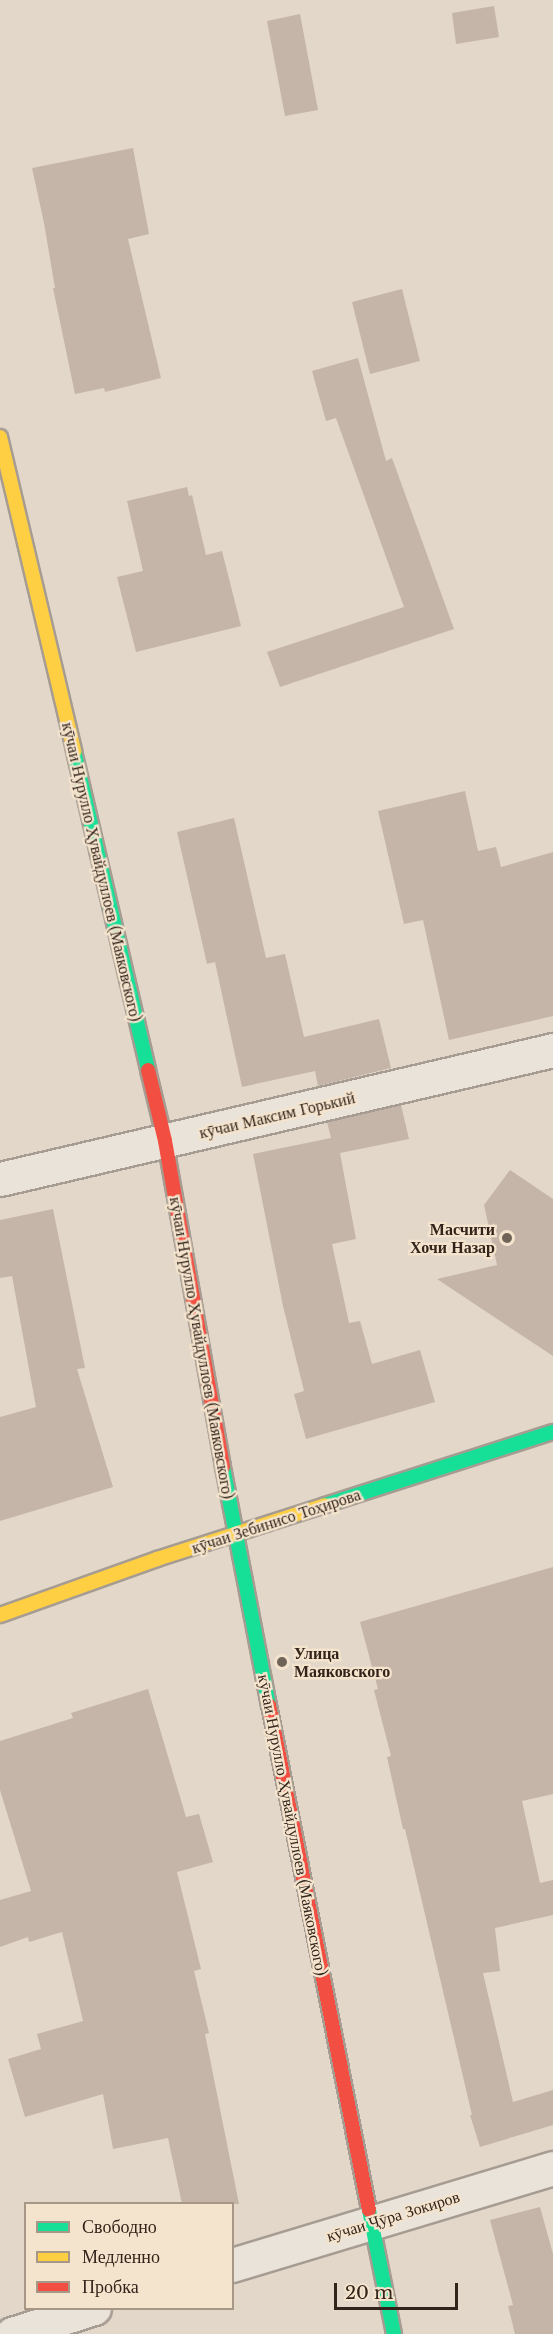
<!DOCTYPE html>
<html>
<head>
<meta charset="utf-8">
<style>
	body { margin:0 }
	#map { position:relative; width:553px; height:2334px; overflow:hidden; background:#e2d7c8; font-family:"Libre Baskerville",serif }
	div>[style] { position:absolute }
	.building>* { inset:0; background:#c5b5a9 }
	.roads { filter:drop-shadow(2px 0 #a69c92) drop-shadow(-2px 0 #a69c92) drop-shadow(0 2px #a69c92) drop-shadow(0 -2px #a69c92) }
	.street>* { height:33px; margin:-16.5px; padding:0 16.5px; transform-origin:16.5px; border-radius:16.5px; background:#eae3da }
	.fast>* { height:14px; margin:-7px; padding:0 7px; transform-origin:7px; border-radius:7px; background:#16e098 }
	.slow>* { height:14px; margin:-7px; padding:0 7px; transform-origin:7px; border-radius:7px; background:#ffcf43 }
	.jam>* { height:14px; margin:-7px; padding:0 7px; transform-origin:7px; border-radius:7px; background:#f24e42 }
	.dots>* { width:16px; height:16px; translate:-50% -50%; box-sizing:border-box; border:3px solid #f4e4cd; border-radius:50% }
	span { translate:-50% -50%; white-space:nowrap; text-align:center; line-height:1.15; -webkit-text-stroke:4.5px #f4e4cd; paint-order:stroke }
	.street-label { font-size:16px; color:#33241b }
	.poi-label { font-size:16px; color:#33241b; font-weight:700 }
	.right { translate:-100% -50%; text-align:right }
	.left { translate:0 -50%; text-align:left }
	.legend { position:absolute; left:24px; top:2202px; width:210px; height:108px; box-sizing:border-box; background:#f4e4cd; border:2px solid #a79786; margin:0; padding:8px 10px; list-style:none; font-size:18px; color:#33241b }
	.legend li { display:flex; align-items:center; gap:12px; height:30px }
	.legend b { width:30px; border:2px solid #a79786 }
	.scale { position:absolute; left:334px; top:2283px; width:124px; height:27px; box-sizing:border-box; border:3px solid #33241b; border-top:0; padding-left:8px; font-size:18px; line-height:21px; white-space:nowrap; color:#33241b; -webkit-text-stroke:4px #f4e4cd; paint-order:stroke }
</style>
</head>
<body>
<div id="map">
	<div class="building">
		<i style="clip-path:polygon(494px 6px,499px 37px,456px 44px,452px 13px)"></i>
		<i style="clip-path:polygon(300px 14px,318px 110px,285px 116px,267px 21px)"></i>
		<i style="clip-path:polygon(133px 148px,149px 234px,128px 239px,161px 378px,105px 392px,104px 388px,75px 394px,53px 288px,55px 288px,44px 223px,32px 168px)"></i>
		<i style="clip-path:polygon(402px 289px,420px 361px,370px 374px,352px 302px)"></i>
		<i style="clip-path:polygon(358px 358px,386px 461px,392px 458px,454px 629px,280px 687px,267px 652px,404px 607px,336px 418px,326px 421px,312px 371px)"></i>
		<i style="clip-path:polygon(187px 487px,189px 496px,192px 495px,206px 555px,222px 551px,241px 626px,136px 652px,117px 577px,143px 571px,127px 501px)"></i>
		<i style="clip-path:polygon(465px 791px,478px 851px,496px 847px,501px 867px,553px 852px,553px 1016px,449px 1040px,423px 920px,404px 924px,378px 811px)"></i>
		<i style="clip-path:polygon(234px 818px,266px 958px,285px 954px,304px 1037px,379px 1019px,391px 1068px,318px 1086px,315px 1071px,242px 1087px,215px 962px,207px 964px,177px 832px)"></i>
		<i style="clip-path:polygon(401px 1105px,409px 1139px,340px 1153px,356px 1239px,332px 1244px,349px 1323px,360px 1321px,372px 1364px,420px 1350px,435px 1402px,306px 1439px,294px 1394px,304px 1391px,283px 1306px,253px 1154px,331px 1138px,327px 1122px)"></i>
		<i style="clip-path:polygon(510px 1170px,553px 1199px,553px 1356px,437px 1279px,497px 1265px,484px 1205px)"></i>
		<i style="clip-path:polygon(53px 1209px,85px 1368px,77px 1369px,113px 1487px,0 1521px,0 1417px,36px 1407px,12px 1276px,0 1278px,0 1220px)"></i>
		<i style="clip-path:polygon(553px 1567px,553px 1794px,522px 1801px,540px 1883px,553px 1880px,553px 1915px,495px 1928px,500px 1971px,483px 1973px,513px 2102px,553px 2090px,553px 2125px,480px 2147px,470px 2115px,472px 2115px,405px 1829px,403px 1829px,387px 1757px,391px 1756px,374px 1690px,378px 1689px,360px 1622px)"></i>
		<i style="clip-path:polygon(148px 1689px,186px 1817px,199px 1814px,213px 1862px,177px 1872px,201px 1969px,194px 1971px,209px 2033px,205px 2034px,239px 2204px,182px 2204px,168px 2138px,113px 2149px,103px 2094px,25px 2117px,8px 2059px,41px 2049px,37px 2034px,83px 2021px,62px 1932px,29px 1942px,28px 1937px,0 1947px,0 1900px,31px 1891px,0 1790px,0 1741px,73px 1718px,71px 1713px)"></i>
		<i style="clip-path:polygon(540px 2207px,553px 2254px,553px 2334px,515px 2334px,508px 2306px,513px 2305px,490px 2220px)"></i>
	</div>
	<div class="roads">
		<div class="street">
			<i style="left:0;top:1179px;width:568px;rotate:-13.13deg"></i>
			<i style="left:232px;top:2265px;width:335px;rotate:-16.8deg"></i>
			<i style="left:12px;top:2334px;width:86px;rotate:-17.6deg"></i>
		</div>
		<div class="fast">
			<i style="left:74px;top:751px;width:327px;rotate:76.9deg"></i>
			<i style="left:223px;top:1467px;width:242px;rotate:79.1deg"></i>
			<i style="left:325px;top:1505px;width:239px;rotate:-17.8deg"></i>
			<i style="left:369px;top:2210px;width:126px;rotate:78.6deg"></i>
		</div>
		<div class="slow">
			<i style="left:0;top:437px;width:323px;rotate:76.7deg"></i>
			<i style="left:0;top:1615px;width:167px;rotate:-19.6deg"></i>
			<i style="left:157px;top:1559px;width:176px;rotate:-17.8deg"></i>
		</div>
		<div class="jam">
			<i style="left:148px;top:1070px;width:73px;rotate:76.5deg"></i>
			<i style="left:165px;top:1141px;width:331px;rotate:79.9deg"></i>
			<i style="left:269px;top:1705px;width:515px;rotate:78.8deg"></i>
		</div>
	</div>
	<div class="dots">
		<i style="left:507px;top:1238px;background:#706358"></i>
		<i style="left:282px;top:1662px;background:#706358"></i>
	</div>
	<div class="street-label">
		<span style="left:102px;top:872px;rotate:77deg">кӯчаи Нурулло Ҳувайдуллоев (Маяковского)</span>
		<span style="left:277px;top:1115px;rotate:-13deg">кӯчаи Максим Горький</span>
		<span style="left:202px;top:1348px;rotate:80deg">кӯчаи Нурулло Ҳувайдуллоев (Маяковского)</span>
		<span style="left:276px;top:1521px;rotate:-18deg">кӯчаи Зебинисо Тоҳирова</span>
		<span style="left:293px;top:1825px;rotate:79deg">кӯчаи Нурулло Ҳувайдуллоев (Маяковского)</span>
		<span style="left:393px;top:2216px;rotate:-17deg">кӯчаи Ҷӯра Зокиров</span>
	</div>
	<div class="poi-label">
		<span class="right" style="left:495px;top:1238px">Масчити<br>Хочи Назар</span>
		<span class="left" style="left:294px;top:1662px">Улица<br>Маяковского</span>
	</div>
	<ul class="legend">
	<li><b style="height:8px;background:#16e098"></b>Свободно</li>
	<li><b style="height:8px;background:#ffcf43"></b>Медленно</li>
	<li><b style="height:8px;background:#f24e42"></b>Пробка</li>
	</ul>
	<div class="scale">20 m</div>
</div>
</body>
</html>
